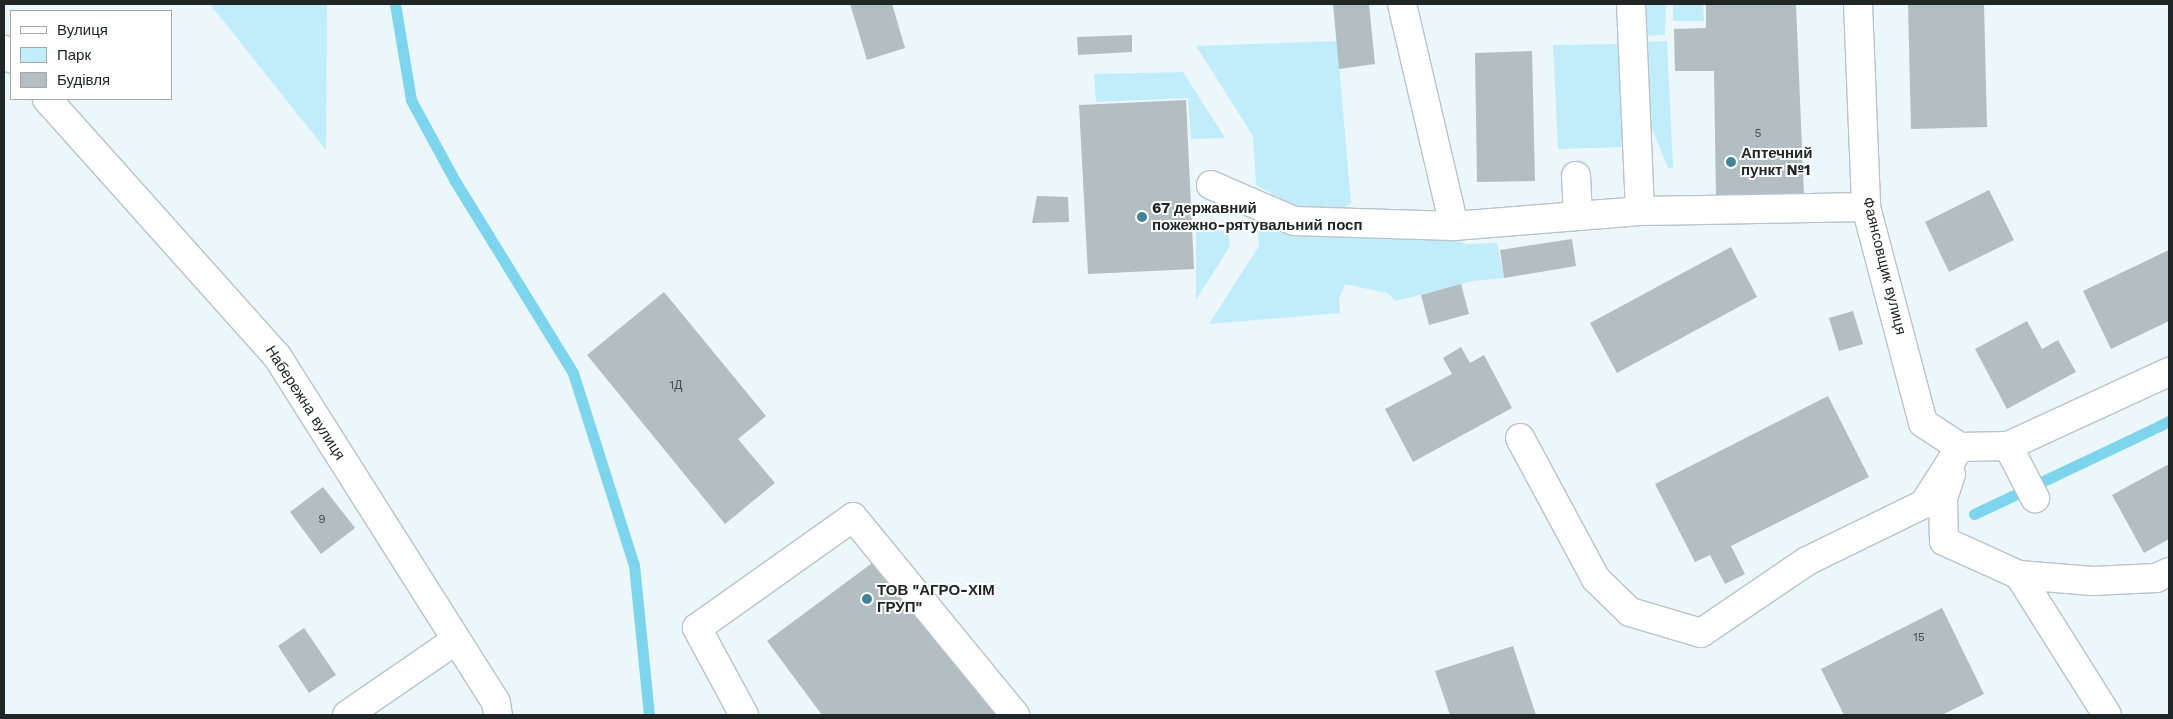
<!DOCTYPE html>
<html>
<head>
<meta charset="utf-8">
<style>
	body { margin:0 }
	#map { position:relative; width:2173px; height:719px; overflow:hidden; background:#ebf7fb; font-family:"Work Sans",sans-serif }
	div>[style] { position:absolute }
	.green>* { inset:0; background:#c1edfb }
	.stream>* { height:11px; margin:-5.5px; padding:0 5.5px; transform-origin:5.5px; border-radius:5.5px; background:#7dd4ed }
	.building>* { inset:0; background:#b2bec1 }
	.roads { filter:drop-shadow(1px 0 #b8c4c8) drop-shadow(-1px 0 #b8c4c8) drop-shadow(0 1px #b8c4c8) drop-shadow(0 -1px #b8c4c8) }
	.minor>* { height:28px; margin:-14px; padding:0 14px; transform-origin:14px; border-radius:14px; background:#fff }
	.dots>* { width:14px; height:14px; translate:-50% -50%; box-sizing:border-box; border:2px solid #fff; border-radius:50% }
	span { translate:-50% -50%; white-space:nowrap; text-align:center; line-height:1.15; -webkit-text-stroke:4px #fff; paint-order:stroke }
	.number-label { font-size:12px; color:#444b4d }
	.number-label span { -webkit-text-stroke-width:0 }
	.poi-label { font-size:15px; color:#202526; font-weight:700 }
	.left { translate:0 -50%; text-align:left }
	.street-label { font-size:15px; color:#202526 }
	.frame { position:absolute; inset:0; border:5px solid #202526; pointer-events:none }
	.legend { position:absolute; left:10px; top:10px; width:162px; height:90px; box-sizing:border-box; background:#fff; border:1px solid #a6a8a8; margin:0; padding:6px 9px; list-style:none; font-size:15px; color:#202526 }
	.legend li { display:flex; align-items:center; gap:10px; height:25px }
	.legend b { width:25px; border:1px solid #a6a8a8 }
</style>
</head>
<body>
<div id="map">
	<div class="green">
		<i style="clip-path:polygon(210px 4px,327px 4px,326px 150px)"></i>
		<i style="clip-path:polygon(1639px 4px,1666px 4px,1665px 35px,1641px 36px)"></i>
		<i style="clip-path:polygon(1673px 4px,1703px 4px,1704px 21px,1673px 21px)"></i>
		<i style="clip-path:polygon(1337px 41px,1351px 203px,1340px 210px,1296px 207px,1256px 185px,1253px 136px,1196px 46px)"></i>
		<i style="clip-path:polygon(1667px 41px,1673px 168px,1668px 168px,1646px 114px,1641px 42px)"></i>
		<i style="clip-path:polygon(1623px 44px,1624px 147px,1558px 149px,1553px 45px)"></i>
		<i style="clip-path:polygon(1183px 72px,1225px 138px,1191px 139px,1188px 98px,1096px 102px,1094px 74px)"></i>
		<i style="clip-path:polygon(1258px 229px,1454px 238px,1465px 244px,1497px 243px,1504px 278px,1473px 281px,1396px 301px,1387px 293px,1345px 284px,1339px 299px,1340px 313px,1209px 324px,1259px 246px)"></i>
		<i style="clip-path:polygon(1228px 231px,1230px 246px,1196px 300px,1196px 232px)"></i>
	</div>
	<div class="stream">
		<i style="left:395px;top:4px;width:97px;rotate:80.5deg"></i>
		<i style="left:411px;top:100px;width:92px;rotate:61.5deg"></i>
		<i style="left:455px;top:181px;width:225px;rotate:58.4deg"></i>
		<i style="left:573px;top:373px;width:201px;rotate:72.4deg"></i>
		<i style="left:634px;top:565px;width:151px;rotate:84.3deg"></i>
		<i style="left:2157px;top:427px;width:13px;rotate:-27deg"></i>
		<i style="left:2037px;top:484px;width:128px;rotate:-25.4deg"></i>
		<i style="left:1974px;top:514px;width:54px;rotate:-25.1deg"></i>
	</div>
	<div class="building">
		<i style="clip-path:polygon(850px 4px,892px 4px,905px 48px,867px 60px)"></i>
		<i style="clip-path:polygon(1333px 4px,1369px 4px,1375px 64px,1339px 69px)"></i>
		<i style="clip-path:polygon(1706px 4px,1796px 4px,1804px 196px,1716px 199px,1714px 71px,1675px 71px,1674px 29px,1706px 28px)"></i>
		<i style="clip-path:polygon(1908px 4px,1984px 4px,1987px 127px,1911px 129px)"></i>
		<i style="clip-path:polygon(1132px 35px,1132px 52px,1078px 55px,1077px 37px)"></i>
		<i style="clip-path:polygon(1532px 51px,1535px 181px,1477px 182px,1475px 53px)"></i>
		<i style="clip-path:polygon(1186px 100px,1194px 269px,1088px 274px,1079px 105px)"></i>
		<i style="clip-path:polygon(1989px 190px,2014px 240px,1949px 272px,1925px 222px)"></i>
		<i style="clip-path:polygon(1037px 196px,1068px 197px,1069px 222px,1032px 223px)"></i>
		<i style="clip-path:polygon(1572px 239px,1576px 266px,1504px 278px,1500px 250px)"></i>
		<i style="clip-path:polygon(1731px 247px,1757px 297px,1617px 373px,1590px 323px)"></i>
		<i style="clip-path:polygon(2169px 250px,2169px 321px,2111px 349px,2083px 291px)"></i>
		<i style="clip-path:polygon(1461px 284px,1469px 314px,1429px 325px,1421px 295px)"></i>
		<i style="clip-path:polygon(664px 292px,766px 416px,738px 439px,775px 483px,725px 524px,587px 355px)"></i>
		<i style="clip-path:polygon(1853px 311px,1863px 344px,1839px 351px,1829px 318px)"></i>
		<i style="clip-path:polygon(2027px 321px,2042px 349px,2058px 340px,2076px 372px,2007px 409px,1975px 349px)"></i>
		<i style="clip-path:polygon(1461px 347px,1470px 363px,1484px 355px,1512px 408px,1413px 462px,1385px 409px,1452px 374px,1443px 358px)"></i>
		<i style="clip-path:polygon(1828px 396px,1869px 477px,1731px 546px,1745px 574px,1725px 584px,1710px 555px,1695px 562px,1655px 484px)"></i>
		<i style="clip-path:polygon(2169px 464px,2169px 539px,2144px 553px,2112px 495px)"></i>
		<i style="clip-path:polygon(323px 487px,355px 528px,321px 554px,290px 512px)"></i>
		<i style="clip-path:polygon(879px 558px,997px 715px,822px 715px,767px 641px)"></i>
		<i style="clip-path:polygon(1942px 608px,1984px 694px,1942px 715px,1844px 715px,1821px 669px)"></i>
		<i style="clip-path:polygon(304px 628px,336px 675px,309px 693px,278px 646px)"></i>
		<i style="clip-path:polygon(1513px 646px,1536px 715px,1450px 715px,1435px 671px)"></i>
	</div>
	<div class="roads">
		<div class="minor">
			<i style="left:1402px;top:4px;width:228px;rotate:76.8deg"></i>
			<i style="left:1631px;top:4px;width:207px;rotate:87.5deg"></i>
			<i style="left:1858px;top:4px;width:203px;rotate:87.7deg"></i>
			<i style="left:1866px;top:207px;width:223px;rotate:75.2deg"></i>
			<i style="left:1923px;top:423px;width:44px;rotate:33deg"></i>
			<i style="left:4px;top:50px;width:11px;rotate:49deg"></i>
			<i style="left:47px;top:99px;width:345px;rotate:48.2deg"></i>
			<i style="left:277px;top:356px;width:410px;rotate:57.7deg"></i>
			<i style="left:496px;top:703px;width:12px;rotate:81deg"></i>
			<i style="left:1576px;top:176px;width:40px;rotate:87.1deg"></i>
			<i style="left:1211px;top:185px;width:90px;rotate:23.4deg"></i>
			<i style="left:1294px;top:221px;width:160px;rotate:1.8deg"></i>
			<i style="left:1454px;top:226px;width:187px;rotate:-4.6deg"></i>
			<i style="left:1640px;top:211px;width:226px;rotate:-1deg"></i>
			<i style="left:1520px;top:438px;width:160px;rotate:61.7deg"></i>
			<i style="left:1596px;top:579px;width:47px;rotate:44.1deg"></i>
			<i style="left:1630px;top:612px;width:74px;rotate:16.5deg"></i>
			<i style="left:1701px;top:633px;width:128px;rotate:-34.2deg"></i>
			<i style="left:1807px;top:561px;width:130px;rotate:-26deg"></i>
			<i style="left:1924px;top:504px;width:67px;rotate:-57.7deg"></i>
			<i style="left:2008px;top:446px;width:59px;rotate:62.6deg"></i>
			<i style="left:1960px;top:447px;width:48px;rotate:-1.2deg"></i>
			<i style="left:2008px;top:446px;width:177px;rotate:-24.7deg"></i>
			<i style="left:1951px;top:474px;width:25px;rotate:108deg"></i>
			<i style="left:1943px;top:498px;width:43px;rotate:88.7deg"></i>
			<i style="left:1944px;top:541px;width:82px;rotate:24.4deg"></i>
			<i style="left:2019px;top:575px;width:165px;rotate:57.8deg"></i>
			<i style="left:2019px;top:575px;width:74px;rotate:4.6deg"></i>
			<i style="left:2093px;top:581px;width:63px;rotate:-2.7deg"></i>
			<i style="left:2156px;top:578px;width:14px;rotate:-25deg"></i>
			<i style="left:347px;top:715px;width:132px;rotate:-34.5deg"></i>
			<i style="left:744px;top:715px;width:99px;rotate:-118.4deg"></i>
			<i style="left:697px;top:628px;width:191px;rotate:-35.4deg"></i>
			<i style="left:853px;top:517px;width:256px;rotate:50.7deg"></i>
		</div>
	</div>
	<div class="dots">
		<i style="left:1731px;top:162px;background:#438396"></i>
		<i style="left:1142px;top:217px;background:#438396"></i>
		<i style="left:867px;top:599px;background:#438396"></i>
	</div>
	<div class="number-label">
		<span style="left:1758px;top:134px">5</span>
		<span style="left:676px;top:386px">1Д</span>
		<span style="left:322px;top:520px">9</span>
		<span style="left:1919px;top:638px">15</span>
	</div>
	<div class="poi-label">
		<span class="left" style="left:1741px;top:162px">Аптечний<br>пункт №1</span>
		<span class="left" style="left:1152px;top:217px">67 державний<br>пожежно-рятувальний посп</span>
		<span class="left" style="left:877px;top:599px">ТОВ "АГРО-ХІМ<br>ГРУП"</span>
	</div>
	<div class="street-label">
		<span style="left:1884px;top:266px;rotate:76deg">Фаянсовщик вулиця</span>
		<span style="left:305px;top:403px;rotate:57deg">Набережна вулиця</span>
	</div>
	<div class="frame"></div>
	<ul class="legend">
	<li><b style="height:6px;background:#fff"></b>Вулиця</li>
	<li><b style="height:14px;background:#c1edfb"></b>Парк</li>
	<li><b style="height:14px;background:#b2bec1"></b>Будівля</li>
	</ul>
</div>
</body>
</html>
